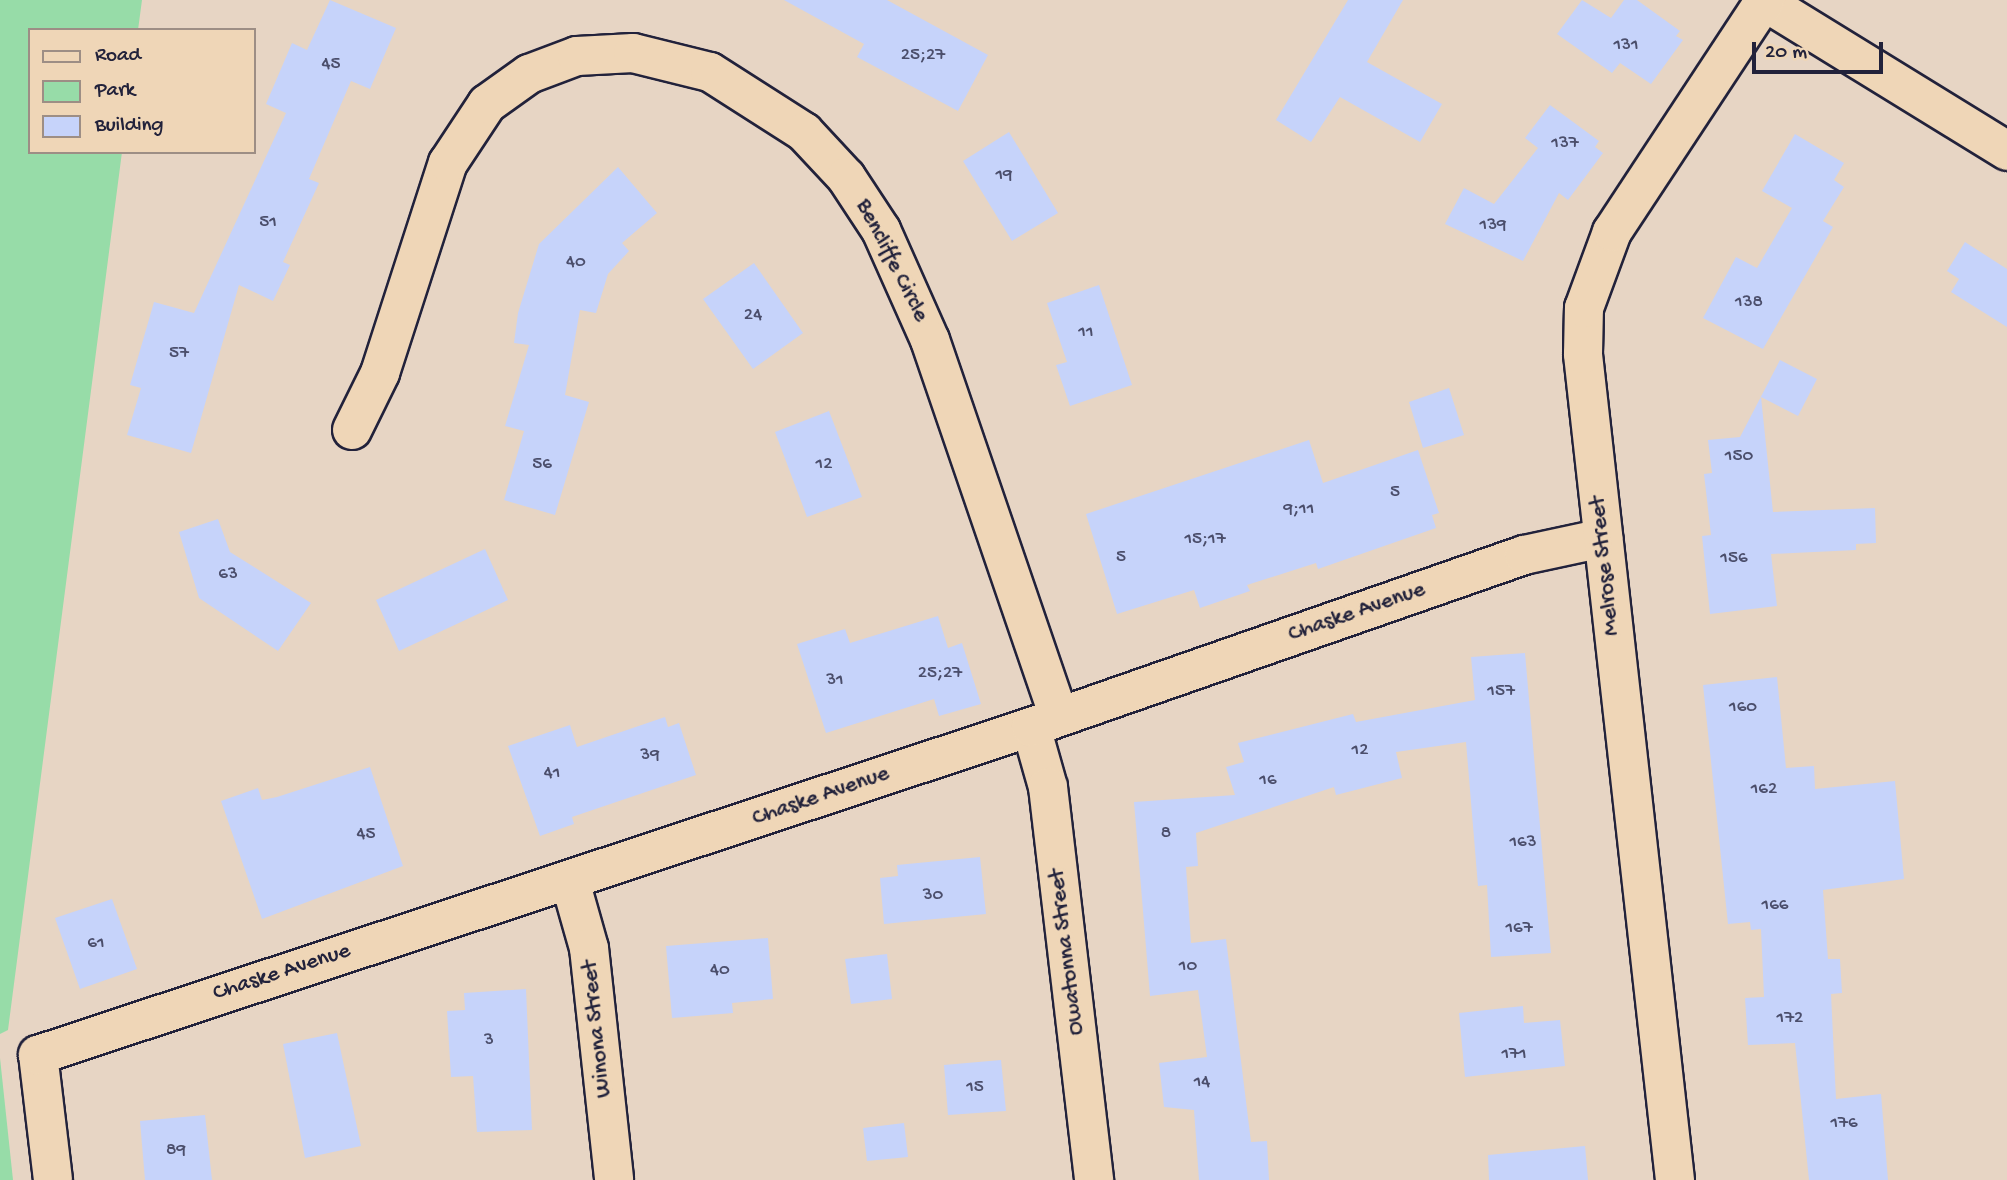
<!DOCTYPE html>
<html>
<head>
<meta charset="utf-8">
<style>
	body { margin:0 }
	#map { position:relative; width:2007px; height:1180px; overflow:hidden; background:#e7d5c4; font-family:"Gochi Hand",sans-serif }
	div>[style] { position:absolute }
	.green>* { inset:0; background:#97dca8 }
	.building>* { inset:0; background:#c6d3fa }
	.roads { filter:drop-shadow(2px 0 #22223b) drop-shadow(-2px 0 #22223b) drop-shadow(0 2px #22223b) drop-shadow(0 -2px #22223b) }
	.minor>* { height:38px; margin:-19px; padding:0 19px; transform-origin:19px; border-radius:19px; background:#efd6b7 }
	span { translate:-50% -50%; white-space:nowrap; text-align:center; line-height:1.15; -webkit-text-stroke:6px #efd6b7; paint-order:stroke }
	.number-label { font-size:19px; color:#4b4e6b }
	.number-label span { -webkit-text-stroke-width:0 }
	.street-label { font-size:23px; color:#22223b }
	.legend { position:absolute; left:28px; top:28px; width:228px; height:126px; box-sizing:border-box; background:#efd6b7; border:2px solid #9d8e85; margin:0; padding:9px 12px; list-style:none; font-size:21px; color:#22223b }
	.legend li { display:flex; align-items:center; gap:14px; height:35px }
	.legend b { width:35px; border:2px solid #9d8e85 }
	.scale { position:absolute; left:1752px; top:42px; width:131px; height:32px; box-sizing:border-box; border:4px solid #22223b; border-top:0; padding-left:9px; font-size:21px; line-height:24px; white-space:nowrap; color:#22223b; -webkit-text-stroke:5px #efd6b7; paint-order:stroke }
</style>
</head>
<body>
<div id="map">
	<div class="green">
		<i style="clip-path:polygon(0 0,142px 0,138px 30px,30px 30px,30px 152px,122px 152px,8px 1030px,0 1034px)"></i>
		<i style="clip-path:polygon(0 1058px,13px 1180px,0 1180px)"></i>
	</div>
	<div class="building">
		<i style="clip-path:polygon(330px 0,396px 28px,370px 89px,351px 81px,309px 179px,319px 183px,283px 262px,290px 265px,273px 301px,239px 285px,191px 453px,127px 435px,141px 388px,130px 385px,154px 302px,194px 313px,286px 113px,266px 104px,292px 43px,307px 50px)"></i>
		<i style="clip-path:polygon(784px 0,887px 0,988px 55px,958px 111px,857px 57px,864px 44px)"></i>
		<i style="clip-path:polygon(1348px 0,1403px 0,1367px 62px,1442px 104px,1420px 142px,1340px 97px,1311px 142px,1276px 120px)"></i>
		<i style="clip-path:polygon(1582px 0,1611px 18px,1624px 0,1637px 0,1680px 31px,1676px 36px,1683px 40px,1651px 84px,1620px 63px,1612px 73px,1557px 34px)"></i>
		<i style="clip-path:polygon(1550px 105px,1599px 141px,1595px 147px,1603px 153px,1568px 200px,1559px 193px,1523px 261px,1445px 224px,1464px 188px,1494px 204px,1538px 148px,1525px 138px)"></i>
		<i style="clip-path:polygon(1009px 132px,1058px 213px,1012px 241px,963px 161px)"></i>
		<i style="clip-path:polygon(1795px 134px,1844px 163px,1834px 180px,1844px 187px,1823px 221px,1833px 227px,1763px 349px,1703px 318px,1736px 257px,1757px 268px,1792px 208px,1762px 191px)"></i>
		<i style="clip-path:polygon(618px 167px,657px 213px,622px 243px,629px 251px,608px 274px,596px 313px,580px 310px,565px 395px,589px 402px,555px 515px,504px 500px,524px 431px,505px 426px,529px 345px,514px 343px,518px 313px,539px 244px)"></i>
		<i style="clip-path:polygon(1965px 242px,2007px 269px,2007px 327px,1951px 292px,1959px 279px,1947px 271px)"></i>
		<i style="clip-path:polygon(754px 263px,803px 333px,753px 369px,703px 299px)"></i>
		<i style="clip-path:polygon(1099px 285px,1132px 385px,1070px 406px,1056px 365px,1067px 362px,1047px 303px)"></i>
		<i style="clip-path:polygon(1780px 360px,1817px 379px,1798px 416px,1761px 397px,1773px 512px,1875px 508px,1876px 543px,1856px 544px,1856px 550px,1771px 554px,1777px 606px,1710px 614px,1702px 536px,1711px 535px,1704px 474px,1712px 473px,1708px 440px,1740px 437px)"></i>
		<i style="clip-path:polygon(1449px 388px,1464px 435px,1423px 448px,1409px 402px)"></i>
		<i style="clip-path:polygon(829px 411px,862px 497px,807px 517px,775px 432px)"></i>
		<i style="clip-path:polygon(1309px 440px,1323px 483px,1418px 450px,1439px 513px,1432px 515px,1436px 528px,1318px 569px,1316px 563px,1247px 585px,1250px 591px,1200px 608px,1194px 590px,1117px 614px,1086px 514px)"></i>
		<i style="clip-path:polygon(218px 519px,230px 552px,311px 603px,278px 651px,199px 598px,179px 532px)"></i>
		<i style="clip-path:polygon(485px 549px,508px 600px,399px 651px,376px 600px)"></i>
		<i style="clip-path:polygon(938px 616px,948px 648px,962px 643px,981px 704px,939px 716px,934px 699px,826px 733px,797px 644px,845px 629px,850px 643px)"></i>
		<i style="clip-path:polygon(1525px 653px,1551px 953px,1491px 957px,1487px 885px,1478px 886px,1466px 742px,1396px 752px,1402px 778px,1336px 795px,1334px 787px,1196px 833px,1198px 866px,1186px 867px,1191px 943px,1226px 939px,1251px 1142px,1267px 1141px,1269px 1180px,1199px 1180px,1194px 1110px,1164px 1107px,1159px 1063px,1207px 1057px,1198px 990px,1150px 996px,1134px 802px,1235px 795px,1226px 767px,1244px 762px,1238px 743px,1353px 714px,1356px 722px,1475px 700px,1471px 657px)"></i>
		<i style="clip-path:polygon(1777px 677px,1786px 768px,1814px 766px,1815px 789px,1895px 781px,1904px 879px,1823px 890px,1828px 959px,1840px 959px,1842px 993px,1831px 994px,1836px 1099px,1881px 1094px,1888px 1180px,1809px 1180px,1795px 1043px,1748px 1045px,1745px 998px,1764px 997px,1761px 929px,1751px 930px,1750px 922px,1728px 924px,1703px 685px)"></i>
		<i style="clip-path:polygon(665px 717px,668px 727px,679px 723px,696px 775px,572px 817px,574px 824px,540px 836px,508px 746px,570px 725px,577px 747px)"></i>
		<i style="clip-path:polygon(370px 767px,403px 866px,262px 919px,221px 801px,258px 788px,262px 800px,277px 797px)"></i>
		<i style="clip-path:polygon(980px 857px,986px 914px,884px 924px,880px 878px,898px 876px,897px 865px)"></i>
		<i style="clip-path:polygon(112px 899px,137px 969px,80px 989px,55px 918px)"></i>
		<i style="clip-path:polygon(768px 938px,773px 999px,732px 1003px,733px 1013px,672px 1018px,666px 946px)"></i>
		<i style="clip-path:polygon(887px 954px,892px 999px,851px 1004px,845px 959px)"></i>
		<i style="clip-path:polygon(526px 989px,532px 1130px,477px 1132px,473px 1076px,451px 1077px,447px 1011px,465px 1010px,464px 993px)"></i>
		<i style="clip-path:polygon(1523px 1006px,1524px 1023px,1560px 1020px,1565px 1066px,1465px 1077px,1459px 1013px)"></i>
		<i style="clip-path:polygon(337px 1033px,361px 1146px,305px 1158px,283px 1044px)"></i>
		<i style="clip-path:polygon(1001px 1060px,1006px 1111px,948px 1115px,944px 1065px)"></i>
		<i style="clip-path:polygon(205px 1115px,212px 1180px,145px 1180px,140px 1121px)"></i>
		<i style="clip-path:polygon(904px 1123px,908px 1157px,867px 1161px,863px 1128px)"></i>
		<i style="clip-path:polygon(1585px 1146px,1588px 1180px,1489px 1180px,1488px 1155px)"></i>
	</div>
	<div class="roads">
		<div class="minor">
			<i style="left:1762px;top:0;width:288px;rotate:31.6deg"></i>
			<i style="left:352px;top:430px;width:64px;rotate:-63.8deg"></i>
			<i style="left:380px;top:373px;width:221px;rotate:-72.1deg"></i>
			<i style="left:448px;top:163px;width:71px;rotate:-56.5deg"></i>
			<i style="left:487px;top:104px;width:52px;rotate:-35.5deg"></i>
			<i style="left:529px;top:74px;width:51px;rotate:-20.6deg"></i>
			<i style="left:577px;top:56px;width:56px;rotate:-3.1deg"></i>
			<i style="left:633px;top:53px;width:79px;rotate:13.9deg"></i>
			<i style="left:710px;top:72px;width:112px;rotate:32.6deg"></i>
			<i style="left:804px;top:132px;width:62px;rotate:47deg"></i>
			<i style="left:846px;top:177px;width:64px;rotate:56.6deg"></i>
			<i style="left:881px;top:230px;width:120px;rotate:66deg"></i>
			<i style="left:930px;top:340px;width:398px;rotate:71.1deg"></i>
			<i style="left:1031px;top:727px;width:62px;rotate:74.2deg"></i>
			<i style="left:1048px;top:787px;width:396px;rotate:83.3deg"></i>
			<i style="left:570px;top:881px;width:70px;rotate:74.2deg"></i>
			<i style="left:589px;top:948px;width:233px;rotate:83.8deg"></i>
			<i style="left:53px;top:1180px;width:126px;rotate:-96.8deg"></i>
			<i style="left:38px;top:1055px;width:1046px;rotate:-18.28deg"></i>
			<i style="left:1031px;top:727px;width:522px;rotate:-19.23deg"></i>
			<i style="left:1524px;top:555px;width:81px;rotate:-12.1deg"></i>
			<i style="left:1675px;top:1180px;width:831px;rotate:-96.36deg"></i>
			<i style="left:1583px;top:354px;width:46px;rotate:-88.8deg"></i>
			<i style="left:1584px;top:308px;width:81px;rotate:-69.8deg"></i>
			<i style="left:1612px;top:232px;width:278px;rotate:-56.6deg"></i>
		</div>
	</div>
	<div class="number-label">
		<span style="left:1626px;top:46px">131</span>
		<span style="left:923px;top:56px">25;27</span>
		<span style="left:331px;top:65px">45</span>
		<span style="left:1565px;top:144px">137</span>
		<span style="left:1004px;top:176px">19</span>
		<span style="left:268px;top:223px">51</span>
		<span style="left:1493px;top:226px">139</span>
		<span style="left:576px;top:263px">40</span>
		<span style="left:1749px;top:303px">138</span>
		<span style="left:753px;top:316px">24</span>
		<span style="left:1086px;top:333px">11</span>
		<span style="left:179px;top:354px">57</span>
		<span style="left:1739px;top:457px">150</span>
		<span style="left:542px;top:465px">56</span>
		<span style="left:824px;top:465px">12</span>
		<span style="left:1395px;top:493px">5</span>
		<span style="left:1299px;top:510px">9;11</span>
		<span style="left:1205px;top:540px">15;17</span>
		<span style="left:1121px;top:558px">5</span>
		<span style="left:1734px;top:559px">156</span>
		<span style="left:228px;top:575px">63</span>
		<span style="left:940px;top:674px">25;27</span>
		<span style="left:835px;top:681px">31</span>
		<span style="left:1501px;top:692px">157</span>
		<span style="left:1743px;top:708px">160</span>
		<span style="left:1360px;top:751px">12</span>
		<span style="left:650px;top:756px">39</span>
		<span style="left:552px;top:774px">41</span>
		<span style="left:1268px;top:781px">16</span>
		<span style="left:1764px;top:790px">162</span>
		<span style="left:1166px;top:834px">8</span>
		<span style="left:366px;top:835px">45</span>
		<span style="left:1523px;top:843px">163</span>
		<span style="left:933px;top:896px">30</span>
		<span style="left:1775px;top:906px">166</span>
		<span style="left:1519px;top:929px">167</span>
		<span style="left:96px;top:944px">61</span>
		<span style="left:1188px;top:967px">10</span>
		<span style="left:720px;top:971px">40</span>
		<span style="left:1790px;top:1019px">172</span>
		<span style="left:489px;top:1041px">3</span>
		<span style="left:1514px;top:1055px">171</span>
		<span style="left:1202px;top:1083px">14</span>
		<span style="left:975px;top:1088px">15</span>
		<span style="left:1844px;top:1124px">176</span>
		<span style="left:176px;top:1151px">89</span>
	</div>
	<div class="street-label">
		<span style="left:891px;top:261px;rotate:63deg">Bencliffe Circle</span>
		<span style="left:1606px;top:566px;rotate:-96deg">Melrose Street</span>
		<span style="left:1357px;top:613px;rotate:-19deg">Chaske Avenue</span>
		<span style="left:821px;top:797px;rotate:-19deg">Chaske Avenue</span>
		<span style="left:1068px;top:952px;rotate:-97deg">Owatonna Street</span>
		<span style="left:282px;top:973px;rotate:-18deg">Chaske Avenue</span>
		<span style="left:598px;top:1029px;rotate:-96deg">Winona Street</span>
	</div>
	<ul class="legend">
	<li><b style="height:9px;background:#efd6b7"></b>Road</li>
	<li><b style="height:19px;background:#97dca8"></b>Park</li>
	<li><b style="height:19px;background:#c6d3fa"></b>Building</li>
	</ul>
	<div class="scale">20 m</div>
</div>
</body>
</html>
